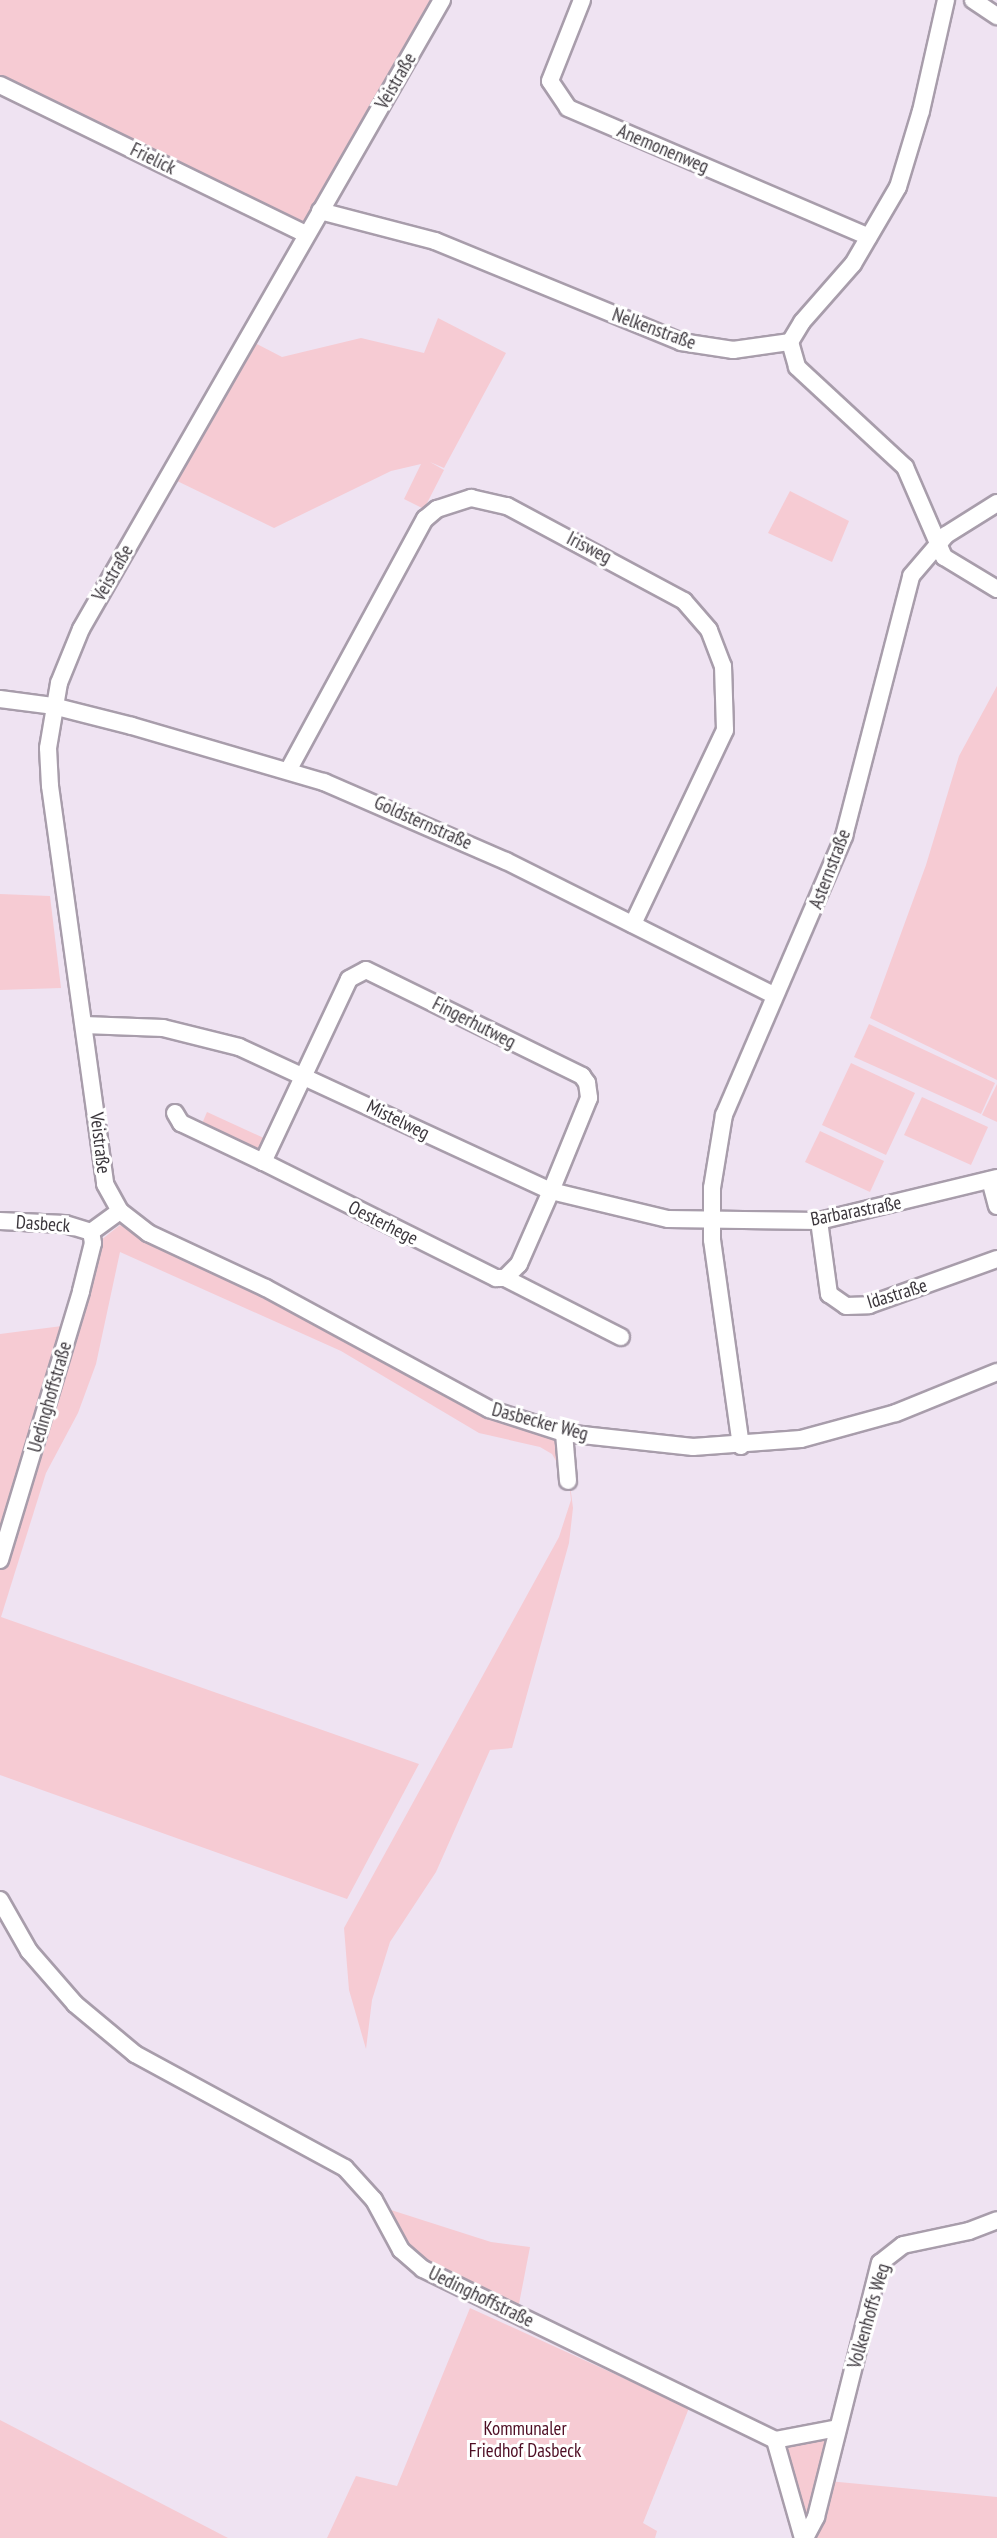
<!DOCTYPE html>
<html>
<head>
<meta charset="utf-8">
<style>
	body { margin:0 }
	#map { position:relative; width:997px; height:2538px; overflow:hidden; background:#efe3f2; font-family:"PT Sans Narrow",sans-serif }
	div>[style] { position:absolute }
	.green>* { inset:0; background:#f6cbd3 }
	.roads { filter:drop-shadow(2px 0 #a89dab) drop-shadow(-2px 0 #a89dab) drop-shadow(0 2px #a89dab) drop-shadow(0 -2px #a89dab) }
	.minor>* { height:16px; margin:-8px; padding:0 8px; transform-origin:8px; border-radius:8px; background:#fff }
	span { translate:-50% -50%; white-space:nowrap; text-align:center; line-height:1.15; -webkit-text-stroke:6px #fff; paint-order:stroke }
	.street-label { font-size:19px; color:#3b363c }
	.park-label { font-size:19px; color:#4e0e24 }
</style>
</head>
<body>
<div id="map">
	<div class="green">
		<i style="clip-path:polygon(0 0,430px 0,303px 225px,0 80px)"></i>
		<i style="clip-path:polygon(438px 318px,506px 353px,444px 468px,430px 462px,444px 470px,424px 509px,404px 499px,421px 464px,391px 471px,274px 528px,173px 479px,251px 341px,282px 357px,361px 338px,424px 353px)"></i>
		<i style="clip-path:polygon(790px 491px,849px 521px,832px 562px,768px 533px)"></i>
		<i style="clip-path:polygon(997px 686px,997px 1080px,870px 1018px,926px 865px,959px 756px)"></i>
		<i style="clip-path:polygon(0 894px,50px 896px,61px 988px,0 990px)"></i>
		<i style="clip-path:polygon(869px 1024px,995px 1083px,981px 1114px,854px 1057px)"></i>
		<i style="clip-path:polygon(851px 1063px,915px 1093px,886px 1155px,822px 1125px)"></i>
		<i style="clip-path:polygon(997px 1084px,997px 1122px,982px 1115px)"></i>
		<i style="clip-path:polygon(922px 1097px,988px 1127px,971px 1165px,904px 1135px)"></i>
		<i style="clip-path:polygon(207px 1112px,266px 1139px,262px 1147px,250px 1150px,201px 1126px)"></i>
		<i style="clip-path:polygon(820px 1131px,884px 1161px,870px 1192px,805px 1162px)"></i>
		<i style="clip-path:polygon(120px 1225px,555px 1436px,561px 1449px,563px 1473px,552px 1454px,540px 1447px,479px 1433px,341px 1351px,120px 1252px,96px 1364px,78px 1413px,46px 1473px,1px 1617px,419px 1764px,347px 1899px,0 1775px,0 1334px,62px 1326px,86px 1252px)"></i>
		<i style="clip-path:polygon(566px 1453px,573px 1508px,569px 1543px,512px 1748px,490px 1750px,436px 1872px,390px 1942px,372px 2000px,366px 2049px,349px 1990px,344px 1928px,559px 1537px,571px 1500px)"></i>
		<i style="clip-path:polygon(391px 2210px,491px 2242px,530px 2247px,518px 2309px,416px 2254px,406px 2244px)"></i>
		<i style="clip-path:polygon(470px 2308px,689px 2408px,643px 2523px,657px 2531px,655px 2538px,327px 2538px,356px 2476px,397px 2486px)"></i>
		<i style="clip-path:polygon(0 2420px,228px 2538px,0 2538px)"></i>
		<i style="clip-path:polygon(824px 2438px,830px 2445px,813px 2509px,808px 2514px,802px 2511px,785px 2451px,791px 2439px)"></i>
		<i style="clip-path:polygon(828px 2481px,997px 2497px,997px 2538px,815px 2538px)"></i>
	</div>
	<div class="roads">
		<div class="minor">
			<i style="left:442px;top:0;width:725px;rotate:119.85deg"></i>
			<i style="left:81px;top:629px;width:58px;rotate:112.2deg"></i>
			<i style="left:59px;top:683px;width:66px;rotate:99.6deg"></i>
			<i style="left:48px;top:748px;width:38px;rotate:87deg"></i>
			<i style="left:50px;top:786px;width:402px;rotate:82.1deg"></i>
			<i style="left:105px;top:1184px;width:31px;rotate:61deg"></i>
			<i style="left:120px;top:1211px;width:36px;rotate:38deg"></i>
			<i style="left:148px;top:1233px;width:130px;rotate:25deg"></i>
			<i style="left:266px;top:1288px;width:254px;rotate:28.5deg"></i>
			<i style="left:489px;top:1409px;width:79px;rotate:17.7deg"></i>
			<i style="left:564px;top:1433px;width:130px;rotate:6.2deg"></i>
			<i style="left:693px;top:1447px;width:108px;rotate:-4.2deg"></i>
			<i style="left:801px;top:1439px;width:98px;rotate:-15.3deg"></i>
			<i style="left:896px;top:1413px;width:109px;rotate:-22.1deg"></i>
			<i style="left:582px;top:0;width:87px;rotate:111.6deg"></i>
			<i style="left:550px;top:81px;width:32px;rotate:56deg"></i>
			<i style="left:568px;top:108px;width:327px;rotate:23.2deg"></i>
			<i style="left:973px;top:0;width:29px;rotate:34deg"></i>
			<i style="left:0;top:85px;width:340px;rotate:26deg"></i>
			<i style="left:320px;top:211px;width:119px;rotate:14.6deg"></i>
			<i style="left:435px;top:241px;width:266px;rotate:22.3deg"></i>
			<i style="left:681px;top:342px;width:53px;rotate:8.7deg"></i>
			<i style="left:733px;top:350px;width:58px;rotate:-8deg"></i>
			<i style="left:790px;top:342px;width:23px;rotate:-59deg"></i>
			<i style="left:802px;top:322px;width:77px;rotate:-48.7deg"></i>
			<i style="left:853px;top:264px;width:89px;rotate:-59.7deg"></i>
			<i style="left:898px;top:187px;width:79px;rotate:-73.2deg"></i>
			<i style="left:921px;top:111px;width:114px;rotate:-77.3deg"></i>
			<i style="left:790px;top:342px;width:26px;rotate:74deg"></i>
			<i style="left:797px;top:367px;width:147px;rotate:42.8deg"></i>
			<i style="left:905px;top:467px;width:98px;rotate:66.6deg"></i>
			<i style="left:944px;top:557px;width:62px;rotate:31.1deg"></i>
			<i style="left:0;top:699px;width:53px;rotate:7.5deg"></i>
			<i style="left:53px;top:706px;width:81px;rotate:14.2deg"></i>
			<i style="left:132px;top:726px;width:200px;rotate:16.3deg"></i>
			<i style="left:324px;top:782px;width:198px;rotate:23.5deg"></i>
			<i style="left:506px;top:861px;width:297px;rotate:26.6deg"></i>
			<i style="left:289px;top:769px;width:285px;rotate:-61.5deg"></i>
			<i style="left:425px;top:519px;width:16px;rotate:-40deg"></i>
			<i style="left:437px;top:509px;width:36px;rotate:-18deg"></i>
			<i style="left:471px;top:498px;width:37px;rotate:13deg"></i>
			<i style="left:507px;top:506px;width:201px;rotate:28.2deg"></i>
			<i style="left:684px;top:601px;width:38px;rotate:49deg"></i>
			<i style="left:709px;top:630px;width:39px;rotate:69deg"></i>
			<i style="left:723px;top:666px;width:64px;rotate:88.2deg"></i>
			<i style="left:725px;top:730px;width:215px;rotate:115.4deg"></i>
			<i style="left:366px;top:970px;width:241px;rotate:26.1deg"></i>
			<i style="left:582px;top:1076px;width:9px;rotate:54deg"></i>
			<i style="left:587px;top:1083px;width:15px;rotate:82deg"></i>
			<i style="left:589px;top:1098px;width:100px;rotate:112.2deg"></i>
			<i style="left:551px;top:1191px;width:80px;rotate:113.7deg"></i>
			<i style="left:519px;top:1264px;width:20px;rotate:135deg"></i>
			<i style="left:505px;top:1278px;width:9px;rotate:180deg"></i>
			<i style="left:496px;top:1278px;width:260px;rotate:-153.5deg"></i>
			<i style="left:263px;top:1162px;width:202px;rotate:-64.8deg"></i>
			<i style="left:349px;top:979px;width:19px;rotate:-28deg"></i>
			<i style="left:84px;top:1025px;width:79px;rotate:2.2deg"></i>
			<i style="left:163px;top:1028px;width:78px;rotate:14deg"></i>
			<i style="left:239px;top:1047px;width:344px;rotate:24.8deg"></i>
			<i style="left:551px;top:1191px;width:120px;rotate:13.5deg"></i>
			<i style="left:668px;top:1219px;width:151px;rotate:0.8deg"></i>
			<i style="left:819px;top:1221px;width:183px;rotate:-13.6deg"></i>
			<i style="left:175px;top:1113px;width:12px;rotate:59deg"></i>
			<i style="left:181px;top:1123px;width:91px;rotate:25.4deg"></i>
			<i style="left:990px;top:1180px;width:27px;rotate:75deg"></i>
			<i style="left:0;top:1221px;width:65px;rotate:2.6deg"></i>
			<i style="left:65px;top:1224px;width:27px;rotate:17deg"></i>
			<i style="left:819px;top:1221px;width:74px;rotate:82.2deg"></i>
			<i style="left:829px;top:1294px;width:21px;rotate:35deg"></i>
			<i style="left:846px;top:1306px;width:23px;rotate:-2deg"></i>
			<i style="left:869px;top:1305px;width:136px;rotate:-19.8deg"></i>
			<i style="left:91px;top:1232px;width:36px;rotate:-36deg"></i>
			<i style="left:505px;top:1278px;width:130px;rotate:27deg"></i>
			<i style="left:564px;top:1433px;width:48px;rotate:85.2deg"></i>
			<i style="left:741px;top:1446px;width:208px;rotate:-98deg"></i>
			<i style="left:712px;top:1240px;width:52px;rotate:-90deg"></i>
			<i style="left:712px;top:1188px;width:74px;rotate:-80.7deg"></i>
			<i style="left:724px;top:1115px;width:304px;rotate:-66.7deg"></i>
			<i style="left:844px;top:836px;width:268px;rotate:-75.5deg"></i>
			<i style="left:911px;top:576px;width:54px;rotate:-49.5deg"></i>
			<i style="left:946px;top:535px;width:60px;rotate:-32.1deg"></i>
			<i style="left:0;top:1560px;width:281px;rotate:-73.2deg"></i>
			<i style="left:81px;top:1291px;width:49px;rotate:-76deg"></i>
			<i style="left:93px;top:1243px;width:11px;rotate:-100deg"></i>
			<i style="left:0;top:1900px;width:59px;rotate:60.4deg"></i>
			<i style="left:29px;top:1951px;width:70px;rotate:49deg"></i>
			<i style="left:75px;top:2004px;width:78px;rotate:39.8deg"></i>
			<i style="left:135px;top:2054px;width:239px;rotate:28.5deg"></i>
			<i style="left:345px;top:2168px;width:43px;rotate:47.8deg"></i>
			<i style="left:374px;top:2200px;width:57px;rotate:61.6deg"></i>
			<i style="left:401px;top:2250px;width:29px;rotate:41deg"></i>
			<i style="left:423px;top:2269px;width:391px;rotate:25.9deg"></i>
			<i style="left:775px;top:2440px;width:102px;rotate:74.1deg"></i>
			<i style="left:775px;top:2440px;width:64px;rotate:-10.8deg"></i>
			<i style="left:805px;top:2538px;width:24px;rotate:-62deg"></i>
			<i style="left:816px;top:2517px;width:262px;rotate:-75.9deg"></i>
			<i style="left:880px;top:2263px;width:29px;rotate:-38deg"></i>
			<i style="left:903px;top:2245px;width:67px;rotate:-12deg"></i>
			<i style="left:969px;top:2231px;width:30px;rotate:-21deg"></i>
		</div>
	</div>
	<div class="street-label">
		<span style="left:396px;top:81px;rotate:-60deg">Veistraße</span>
		<span style="left:663px;top:149px;rotate:23deg">Anemonenweg</span>
		<span style="left:153px;top:159px;rotate:26deg">Frielick</span>
		<span style="left:654px;top:329px;rotate:20deg">Nelkenstraße</span>
		<span style="left:589px;top:548px;rotate:27deg">Irisweg</span>
		<span style="left:113px;top:573px;rotate:-60deg">Veistraße</span>
		<span style="left:423px;top:823px;rotate:24deg">Goldsternstraße</span>
		<span style="left:830px;top:869px;rotate:-69deg">Asternstraße</span>
		<span style="left:474px;top:1023px;rotate:27deg">Fingerhutweg</span>
		<span style="left:398px;top:1120px;rotate:26deg">Mistelweg</span>
		<span style="left:100px;top:1143px;rotate:83deg">Veistraße</span>
		<span style="left:856px;top:1211px;rotate:-11deg">Barbarastraße</span>
		<span style="left:383px;top:1223px;rotate:27deg">Oesterhege</span>
		<span style="left:43px;top:1224px;rotate:4deg">Dasbeck</span>
		<span style="left:897px;top:1294px;rotate:-17deg">Idastraße</span>
		<span style="left:50px;top:1397px;rotate:-74deg">Uedinghoffstraße</span>
		<span style="left:540px;top:1422px;rotate:15deg">Dasbecker Weg</span>
		<span style="left:481px;top:2297px;rotate:26deg">Uedinghoffstraße</span>
		<span style="left:869px;top:2316px;rotate:-74deg">Volkenhoffs Weg</span>
	</div>
	<div class="park-label">
		<span style="left:525px;top:2440px">Kommunaler<br>Friedhof Dasbeck</span>
	</div>
</div>
</body>
</html>
